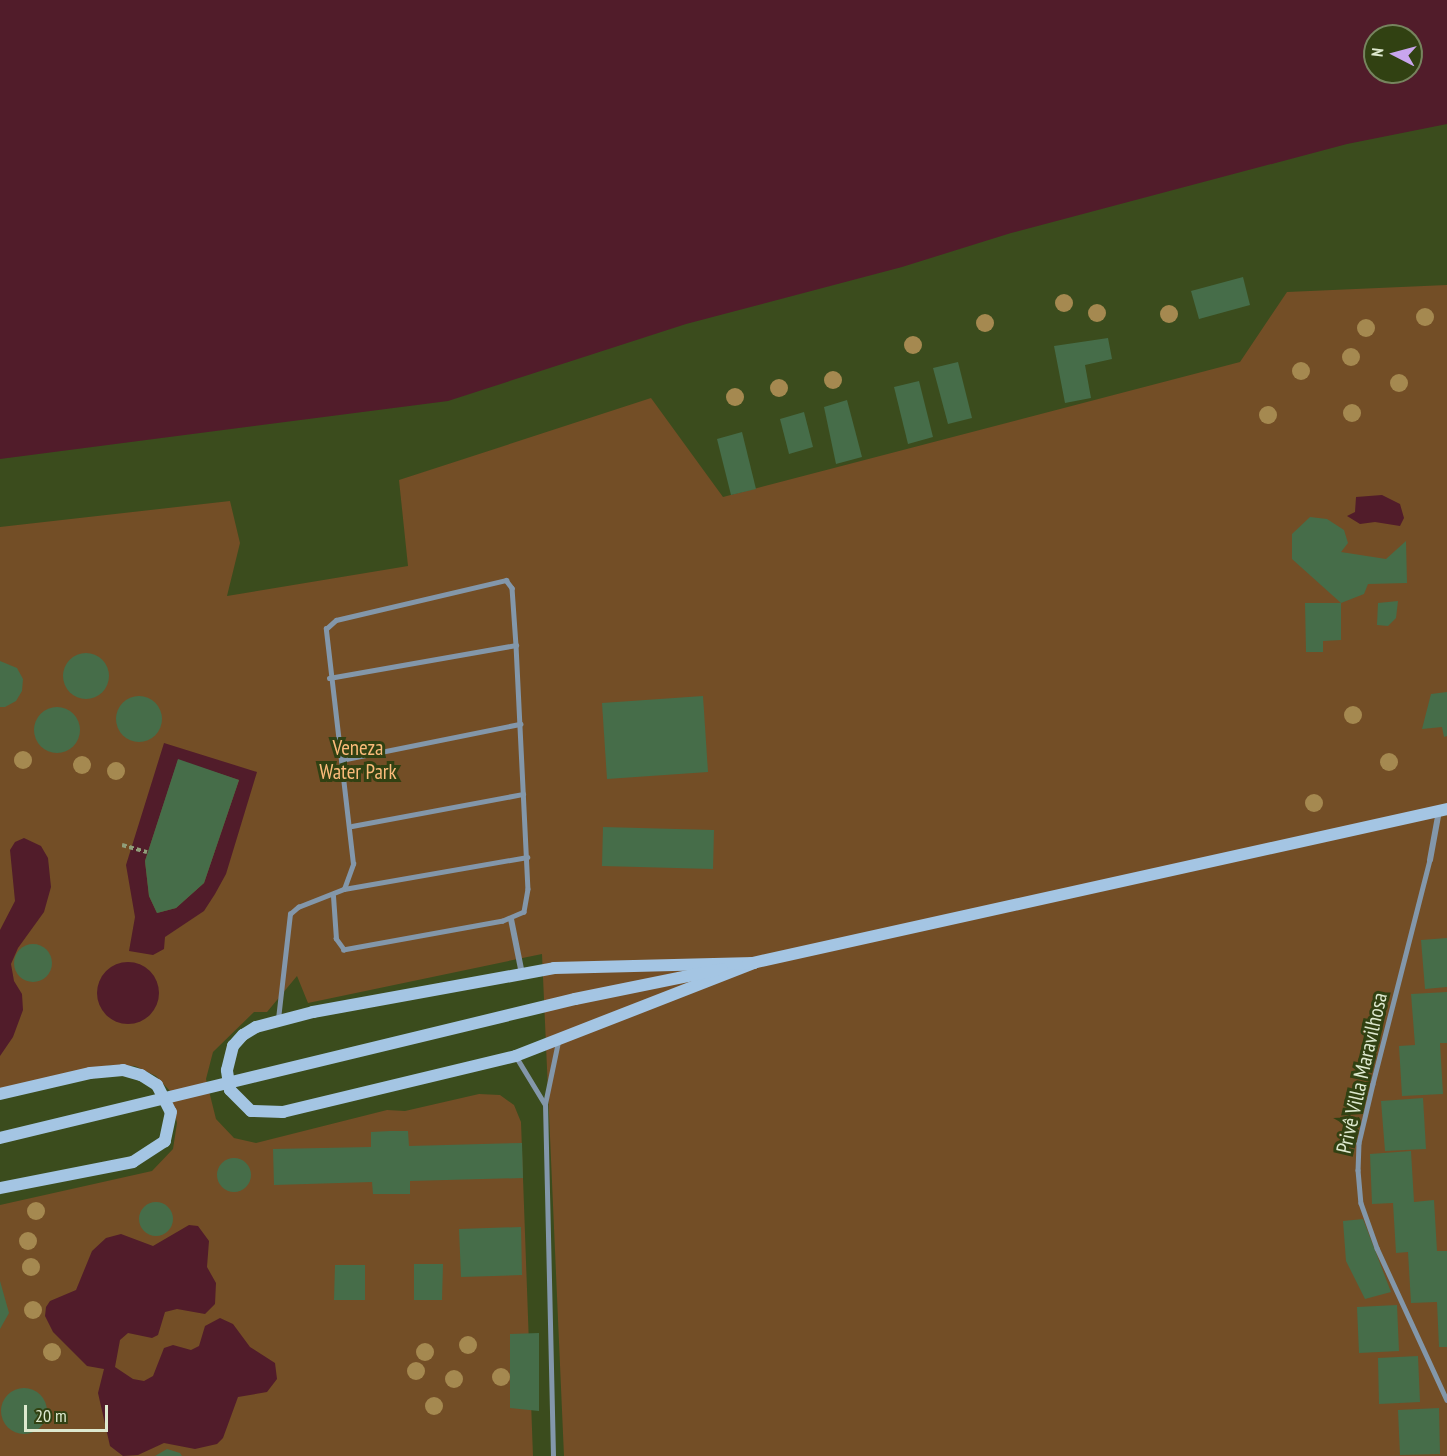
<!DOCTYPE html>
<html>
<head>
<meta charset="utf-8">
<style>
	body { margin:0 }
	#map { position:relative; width:1447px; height:1456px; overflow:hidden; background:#3b4c1d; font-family:"PT Sans Narrow",sans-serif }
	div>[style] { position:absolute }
	.green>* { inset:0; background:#734e26 }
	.water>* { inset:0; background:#511c2a }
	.round { border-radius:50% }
	.building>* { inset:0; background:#466d49 }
	.path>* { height:4px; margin-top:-2px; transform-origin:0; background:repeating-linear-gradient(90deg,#909e7a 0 4.5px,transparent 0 7.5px) }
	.service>* { height:4.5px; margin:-2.25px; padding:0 2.25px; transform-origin:2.25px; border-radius:2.25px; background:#8397aa }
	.minor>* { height:6px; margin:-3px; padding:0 3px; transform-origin:3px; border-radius:3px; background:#8397aa }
	.secondary>* { height:12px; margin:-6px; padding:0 6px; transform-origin:6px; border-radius:6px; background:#a4c5e3 }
	.secondary-bridge>* { height:12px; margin:-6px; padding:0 6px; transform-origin:6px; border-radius:6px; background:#a4c5e3 }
	.trees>* { width:18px; height:18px; margin:-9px; border-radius:50%; background:#a58950 }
	span { translate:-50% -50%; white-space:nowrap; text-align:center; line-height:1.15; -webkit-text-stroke:6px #314112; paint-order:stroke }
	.park-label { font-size:21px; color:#fbbb7a }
	.street-label { font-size:21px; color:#dee9cf }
	.north { position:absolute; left:1363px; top:24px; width:60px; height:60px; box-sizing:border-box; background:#314112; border:2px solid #76845e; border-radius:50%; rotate:276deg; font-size:16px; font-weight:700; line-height:24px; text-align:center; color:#dee9cf }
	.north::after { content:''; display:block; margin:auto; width:21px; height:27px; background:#c9a5ee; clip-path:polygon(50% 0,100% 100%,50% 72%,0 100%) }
	.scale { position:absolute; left:24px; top:1405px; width:84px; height:27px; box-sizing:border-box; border:3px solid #dee9cf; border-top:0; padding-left:8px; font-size:18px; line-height:21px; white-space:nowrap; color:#dee9cf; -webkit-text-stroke:4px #314112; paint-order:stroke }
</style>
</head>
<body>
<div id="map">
	<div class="green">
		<i style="clip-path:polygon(1447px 285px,1447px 1456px,564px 1456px,542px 954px,308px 1003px,297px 976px,267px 1012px,254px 1012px,213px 1052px,206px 1079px,216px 1119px,234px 1138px,256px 1143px,387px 1110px,405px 1111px,479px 1094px,500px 1095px,514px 1105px,521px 1122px,533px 1456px,0 1456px,0 1205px,152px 1171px,173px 1149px,177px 1123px,170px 1091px,156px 1076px,135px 1066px,111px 1065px,0 1090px,0 527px,230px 501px,240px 543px,227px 596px,408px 566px,399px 480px,651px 398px,723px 497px,1240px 362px,1287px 292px)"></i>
	</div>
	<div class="water">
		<i style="clip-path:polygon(evenodd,0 0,1447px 0,1447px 124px,1347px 144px,1011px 233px,902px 267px,686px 324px,448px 401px,0 459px,0 0,1375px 36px,1411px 36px,1411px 72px,1375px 72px,1375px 36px)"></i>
		<i style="clip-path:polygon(1382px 495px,1400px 504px,1404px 518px,1400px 526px,1375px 522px,1360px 524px,1347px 516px,1355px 512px,1356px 497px)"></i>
		<i style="clip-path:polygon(evenodd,164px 743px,257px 772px,226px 874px,215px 894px,204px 911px,165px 937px,164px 949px,153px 955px,129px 951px,135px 917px,126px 865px,164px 743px,178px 760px,239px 780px,204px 883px,176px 908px,157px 913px,149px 896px,145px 861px,178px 760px)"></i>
		<i style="clip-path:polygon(24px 838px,41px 846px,48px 858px,51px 887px,44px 912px,18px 948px,11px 964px,14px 981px,22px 994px,23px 1010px,13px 1037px,0 1056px,0 930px,15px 901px,10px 850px,15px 842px)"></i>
		<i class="round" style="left:97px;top:962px;width:62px;height:62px"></i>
		<i style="clip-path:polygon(189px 1225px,198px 1226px,209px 1241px,207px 1267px,216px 1283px,215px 1304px,205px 1314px,177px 1309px,165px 1312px,158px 1335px,152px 1338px,128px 1333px,120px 1340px,115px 1367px,133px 1379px,144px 1381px,153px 1376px,164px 1348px,173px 1345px,191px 1350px,199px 1346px,205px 1326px,220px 1318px,233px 1324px,250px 1347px,275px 1363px,277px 1379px,267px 1392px,238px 1397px,223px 1438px,217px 1444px,195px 1449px,164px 1443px,138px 1455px,123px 1456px,110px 1446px,98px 1393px,104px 1369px,87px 1366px,53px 1332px,45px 1316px,46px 1307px,50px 1301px,76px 1290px,92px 1251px,106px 1238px,121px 1234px,153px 1246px)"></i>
	</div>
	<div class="building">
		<i style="clip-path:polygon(1243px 277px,1250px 305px,1199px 319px,1191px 291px)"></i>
		<i style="clip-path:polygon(1108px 338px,1112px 359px,1085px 365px,1091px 398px,1065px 403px,1054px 346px)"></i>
		<i style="clip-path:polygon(958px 362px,972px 418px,948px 424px,933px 368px)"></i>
		<i style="clip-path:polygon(919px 381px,933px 437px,908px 444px,894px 387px)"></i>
		<i style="clip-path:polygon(847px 400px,862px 457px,836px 464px,824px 407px)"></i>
		<i style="clip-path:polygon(804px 412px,813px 447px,789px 454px,780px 419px)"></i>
		<i style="clip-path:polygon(742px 432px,756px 489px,731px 495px,717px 439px)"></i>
		<i style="clip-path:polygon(1310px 517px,1327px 519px,1344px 530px,1348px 543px,1341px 552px,1386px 559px,1406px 541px,1407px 583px,1368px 584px,1364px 594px,1341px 603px,1292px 559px,1292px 534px)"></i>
		<i style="clip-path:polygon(1398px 601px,1396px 618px,1388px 626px,1377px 625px,1378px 603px)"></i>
		<i style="clip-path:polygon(1305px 603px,1341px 603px,1341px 640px,1323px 641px,1323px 652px,1306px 652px)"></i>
		<i class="round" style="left:63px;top:653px;width:46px;height:46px"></i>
		<i style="clip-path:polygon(0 661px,17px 668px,23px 679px,22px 691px,16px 701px,5px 707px,0 707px)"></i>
		<i style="clip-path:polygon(1447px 692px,1447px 736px,1444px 737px,1442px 727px,1422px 729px,1431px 694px)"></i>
		<i class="round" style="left:116px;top:696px;width:46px;height:46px"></i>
		<i style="clip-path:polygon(703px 696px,708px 772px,607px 779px,602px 703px)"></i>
		<i class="round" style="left:34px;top:707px;width:46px;height:46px"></i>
		<i style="clip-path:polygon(178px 759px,239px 780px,204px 883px,176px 908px,157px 913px,149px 896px,145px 861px)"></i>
		<i style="clip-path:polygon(603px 827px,714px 830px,713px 869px,602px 866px)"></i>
		<i style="clip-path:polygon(1447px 938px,1447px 987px,1425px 989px,1421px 940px)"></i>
		<i class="round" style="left:14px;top:944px;width:38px;height:38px"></i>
		<i style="clip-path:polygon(1447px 992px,1447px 1043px,1440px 1043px,1443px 1094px,1402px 1096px,1399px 1046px,1415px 1045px,1411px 994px)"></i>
		<i style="clip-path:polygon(1423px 1098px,1426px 1149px,1385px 1151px,1381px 1101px)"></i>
		<i style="clip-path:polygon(390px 1131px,408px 1131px,409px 1146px,522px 1143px,523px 1178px,410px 1181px,410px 1194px,373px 1194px,372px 1182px,274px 1185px,273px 1149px,371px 1147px,371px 1132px)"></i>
		<i style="clip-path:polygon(1411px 1151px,1414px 1202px,1434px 1200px,1437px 1251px,1447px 1251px,1447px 1347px,1439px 1347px,1437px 1302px,1411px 1303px,1408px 1252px,1396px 1253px,1393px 1203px,1372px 1204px,1370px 1154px)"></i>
		<i class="round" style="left:217px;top:1158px;width:34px;height:34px"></i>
		<i class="round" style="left:139px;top:1202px;width:34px;height:34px"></i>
		<i style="clip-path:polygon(1363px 1219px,1391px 1292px,1365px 1299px,1346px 1261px,1343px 1221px)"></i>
		<i style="clip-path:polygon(521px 1227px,522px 1275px,461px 1277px,459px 1229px)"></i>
		<i style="clip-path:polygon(414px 1264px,443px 1264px,442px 1300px,414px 1300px)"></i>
		<i style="clip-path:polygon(335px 1265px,365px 1265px,365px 1300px,334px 1300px)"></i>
		<i style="clip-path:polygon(0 1281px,9px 1313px,0 1329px)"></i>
		<i style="clip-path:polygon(1397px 1305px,1399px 1351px,1359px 1353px,1357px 1307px)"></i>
		<i style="clip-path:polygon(539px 1333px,539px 1411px,510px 1408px,510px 1334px)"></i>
		<i style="clip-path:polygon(1418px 1356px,1420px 1402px,1379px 1404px,1378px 1358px)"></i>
		<i class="round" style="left:1px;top:1388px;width:46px;height:46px"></i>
		<i style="clip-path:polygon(1439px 1408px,1440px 1454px,1400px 1455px,1398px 1410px)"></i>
		<i style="clip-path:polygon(167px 1449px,180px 1453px,182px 1456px,155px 1456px)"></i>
	</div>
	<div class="path">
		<i style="left:122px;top:845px;width:26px;rotate:16deg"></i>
	</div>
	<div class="service">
		<i style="left:329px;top:678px;width:190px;rotate:-10deg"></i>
		<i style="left:341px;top:760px;width:183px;rotate:-11.4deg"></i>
		<i style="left:352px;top:826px;width:174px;rotate:-10.6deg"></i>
		<i style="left:1430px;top:860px;width:231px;rotate:104.3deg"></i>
		<i style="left:1373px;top:1084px;width:61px;rotate:103.3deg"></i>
		<i style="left:1359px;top:1143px;width:27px;rotate:92deg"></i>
		<i style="left:1358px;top:1170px;width:33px;rotate:85deg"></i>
		<i style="left:1361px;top:1203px;width:48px;rotate:70.4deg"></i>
		<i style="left:1377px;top:1248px;width:167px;rotate:65.3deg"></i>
		<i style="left:344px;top:889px;width:186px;rotate:-9.9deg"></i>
		<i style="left:278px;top:1019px;width:106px;rotate:-83.5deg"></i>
		<i style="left:290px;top:914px;width:11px;rotate:-41deg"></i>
		<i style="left:298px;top:907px;width:49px;rotate:-21.4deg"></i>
		<i style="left:344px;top:889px;width:27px;rotate:-70deg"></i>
		<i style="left:353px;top:864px;width:237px;rotate:-96.6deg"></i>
		<i style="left:326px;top:629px;width:13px;rotate:-42deg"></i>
		<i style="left:336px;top:620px;width:175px;rotate:-13.2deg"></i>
		<i style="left:506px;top:580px;width:10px;rotate:53deg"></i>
		<i style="left:512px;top:588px;width:57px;rotate:86deg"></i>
		<i style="left:516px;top:645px;width:244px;rotate:87.2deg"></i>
		<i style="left:528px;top:889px;width:23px;rotate:100deg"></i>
		<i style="left:524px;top:912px;width:23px;rotate:157deg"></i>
		<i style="left:503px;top:921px;width:162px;rotate:169.7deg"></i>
		<i style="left:344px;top:950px;width:14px;rotate:-126deg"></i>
		<i style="left:336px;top:939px;width:43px;rotate:-94deg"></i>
		<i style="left:517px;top:1058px;width:54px;rotate:58.7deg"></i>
		<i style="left:553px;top:1456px;width:352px;rotate:-91.3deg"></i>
		<i style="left:545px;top:1104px;width:63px;rotate:-78.2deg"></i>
	</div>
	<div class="minor">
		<i style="left:1430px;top:860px;width:50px;rotate:-79.6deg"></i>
		<i style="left:511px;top:919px;width:56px;rotate:78.7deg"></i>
	</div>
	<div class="secondary">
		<i style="left:754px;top:963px;width:256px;rotate:158.7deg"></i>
		<i style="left:516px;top:1056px;width:240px;rotate:166.5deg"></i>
		<i style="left:283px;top:1112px;width:32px;rotate:-178deg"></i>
		<i style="left:251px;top:1111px;width:30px;rotate:-135deg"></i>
		<i style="left:230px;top:1090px;width:20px;rotate:-99deg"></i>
		<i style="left:227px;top:1070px;width:25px;rotate:-76deg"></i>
		<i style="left:233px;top:1046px;width:15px;rotate:-48deg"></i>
		<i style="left:243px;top:1035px;width:15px;rotate:-32deg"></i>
		<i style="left:256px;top:1027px;width:59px;rotate:-14.7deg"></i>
		<i style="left:313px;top:1012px;width:245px;rotate:-10.3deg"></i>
		<i style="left:554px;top:968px;width:200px;rotate:-1.4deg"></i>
		<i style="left:748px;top:964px;width:716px;rotate:-12.5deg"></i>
		<i style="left:575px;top:999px;width:150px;rotate:-11.5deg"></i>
		<i style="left:0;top:1094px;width:92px;rotate:-13.1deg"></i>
		<i style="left:90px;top:1073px;width:33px;rotate:-5deg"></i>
		<i style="left:123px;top:1070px;width:19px;rotate:16deg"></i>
		<i style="left:141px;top:1075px;width:19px;rotate:32deg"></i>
		<i style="left:157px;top:1085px;width:30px;rotate:63deg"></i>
		<i style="left:171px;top:1112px;width:30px;rotate:102deg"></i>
		<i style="left:165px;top:1141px;width:38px;rotate:147deg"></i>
		<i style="left:133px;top:1162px;width:136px;rotate:168.9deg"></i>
	</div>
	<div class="secondary-bridge">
		<i style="left:0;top:1138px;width:592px;rotate:-13.59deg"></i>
	</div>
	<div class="trees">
		<i style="left:1064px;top:303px"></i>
		<i style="left:1097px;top:313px"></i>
		<i style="left:1169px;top:314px"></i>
		<i style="left:1425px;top:317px"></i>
		<i style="left:985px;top:323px"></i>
		<i style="left:1366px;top:328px"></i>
		<i style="left:913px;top:345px"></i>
		<i style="left:1351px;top:357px"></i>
		<i style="left:1301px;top:371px"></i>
		<i style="left:833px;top:380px"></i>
		<i style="left:1399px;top:383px"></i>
		<i style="left:779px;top:388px"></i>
		<i style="left:735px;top:397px"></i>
		<i style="left:1352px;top:413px"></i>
		<i style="left:1268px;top:415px"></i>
		<i style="left:1353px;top:715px"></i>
		<i style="left:23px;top:760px"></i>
		<i style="left:1389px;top:762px"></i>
		<i style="left:82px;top:765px"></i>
		<i style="left:116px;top:771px"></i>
		<i style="left:1314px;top:803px"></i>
		<i style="left:36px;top:1211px"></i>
		<i style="left:28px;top:1241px"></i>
		<i style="left:31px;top:1267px"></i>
		<i style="left:33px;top:1310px"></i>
		<i style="left:468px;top:1345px"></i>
		<i style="left:52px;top:1352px"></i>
		<i style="left:425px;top:1352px"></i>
		<i style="left:416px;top:1371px"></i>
		<i style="left:501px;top:1377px"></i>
		<i style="left:454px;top:1379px"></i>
		<i style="left:434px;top:1406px"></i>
	</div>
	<div class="park-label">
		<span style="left:358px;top:760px">Veneza<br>Water Park</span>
	</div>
	<div class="street-label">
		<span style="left:1362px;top:1073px;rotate:-77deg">Privê Villa Maravilhosa</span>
	</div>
	<div class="north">N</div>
	<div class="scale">20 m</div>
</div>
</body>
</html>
